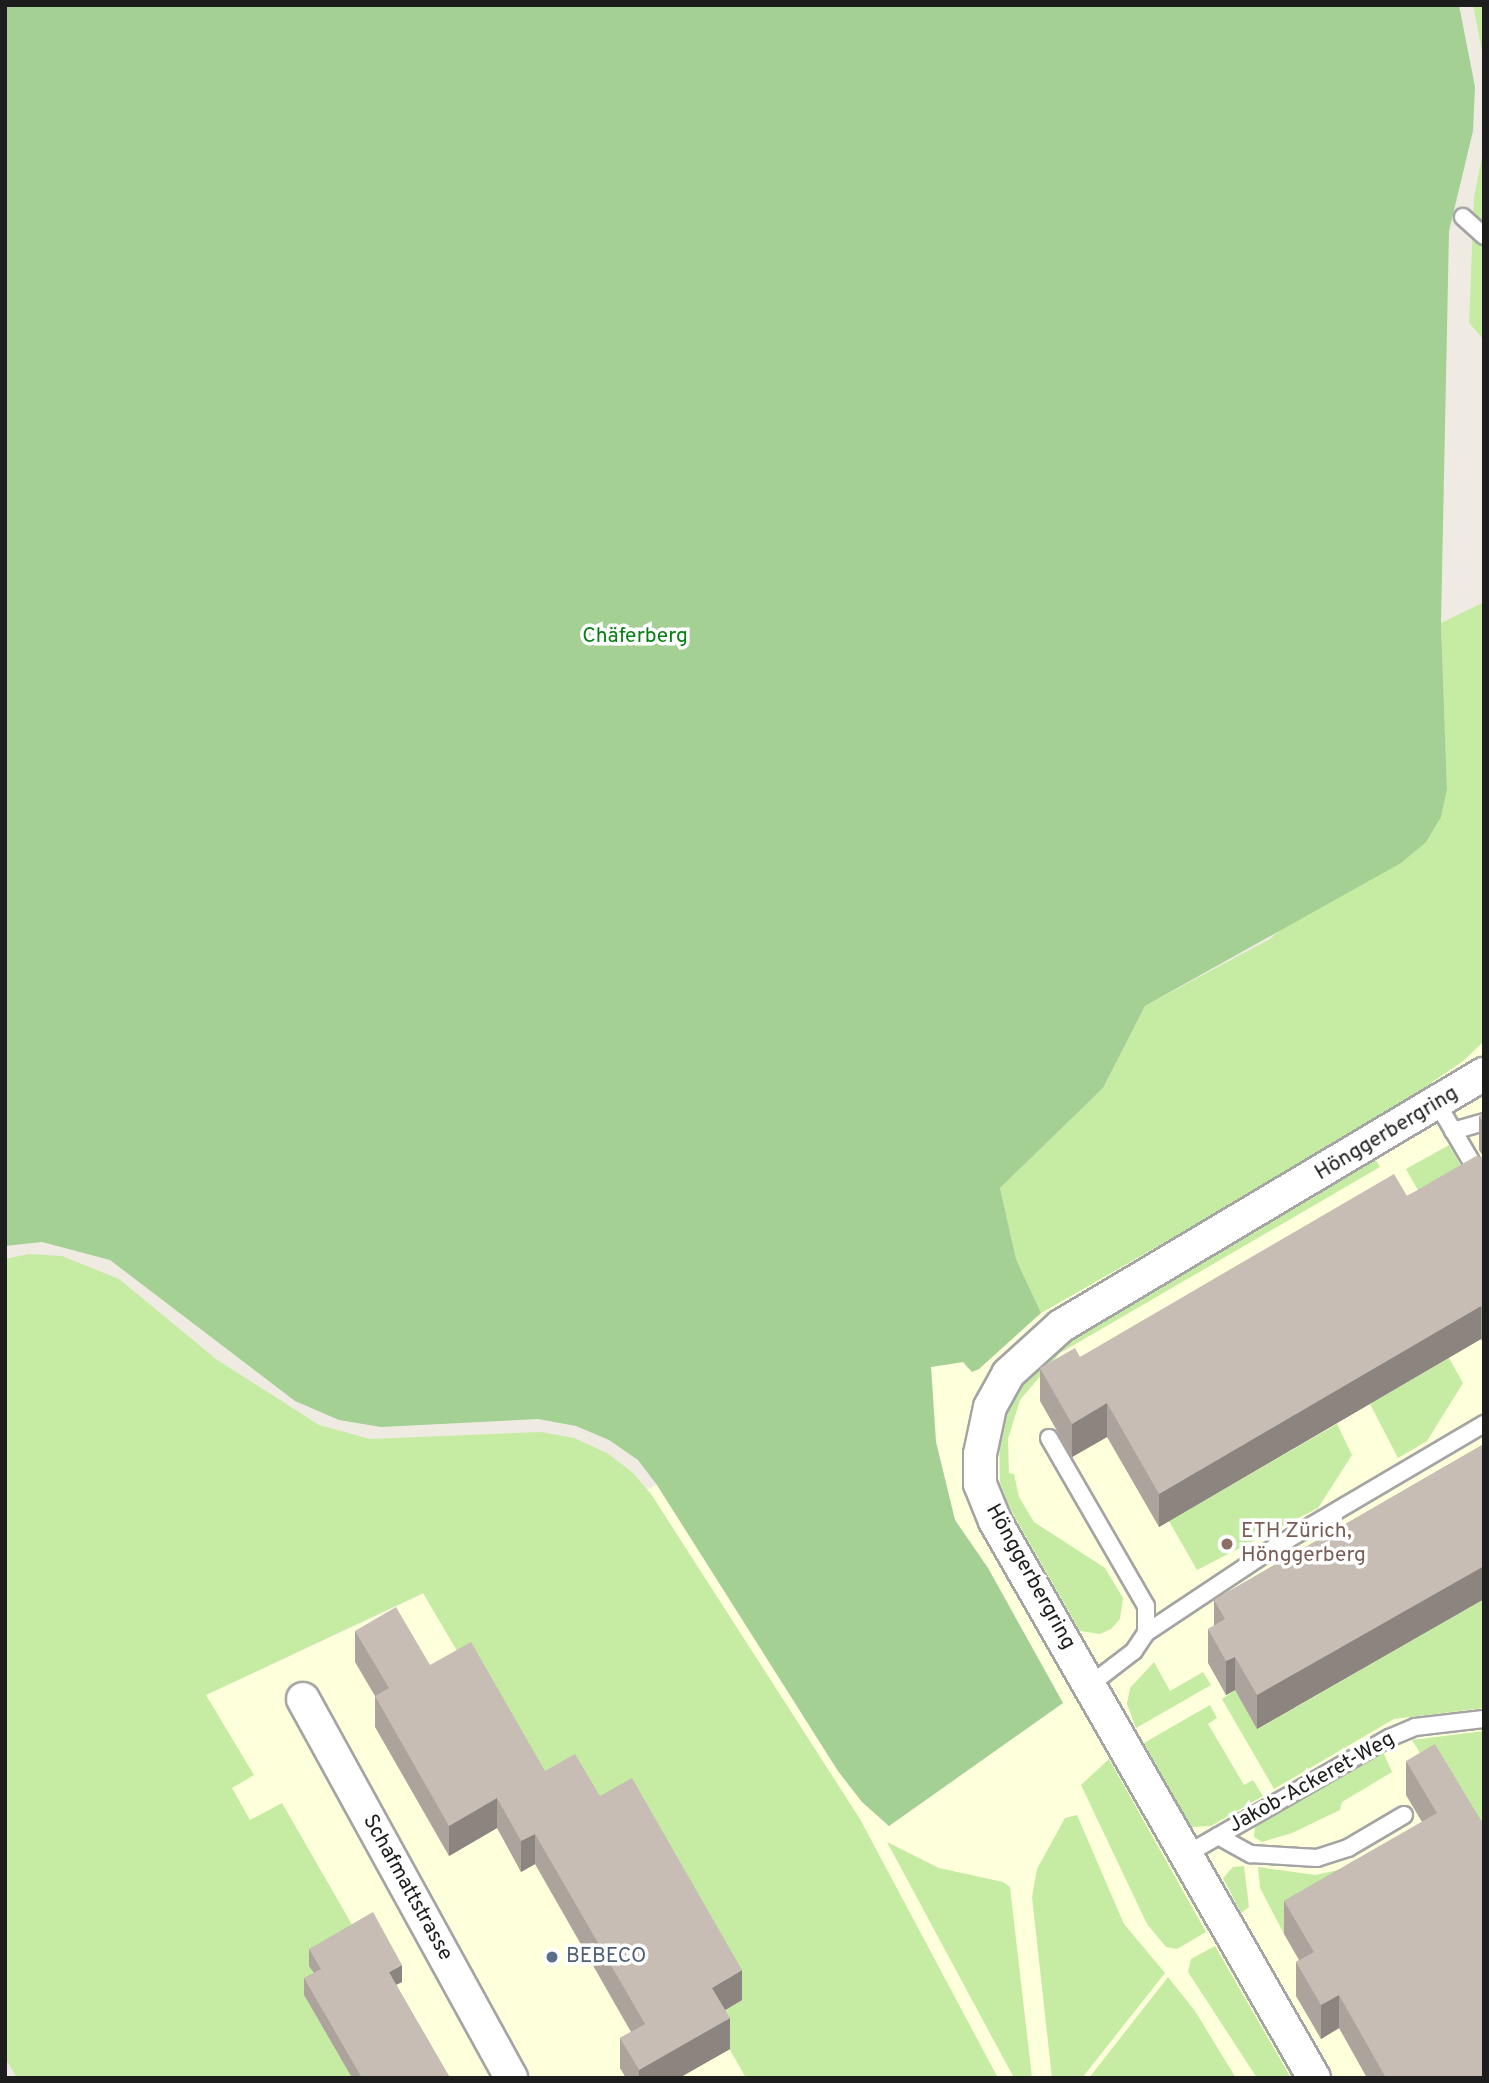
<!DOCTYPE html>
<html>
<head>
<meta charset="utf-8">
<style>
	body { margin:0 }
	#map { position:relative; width:1489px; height:2083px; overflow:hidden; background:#efebe2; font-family:Overpass,sans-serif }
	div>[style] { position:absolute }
	.education>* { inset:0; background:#feffdb }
	.grass>* { inset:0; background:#c6eca4 }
	.forest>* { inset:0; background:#a4d094 }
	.roads { filter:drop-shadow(2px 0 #a4a4a4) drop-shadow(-2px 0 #a4a4a4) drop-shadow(0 2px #a4a4a4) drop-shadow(0 -2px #a4a4a4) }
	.service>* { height:16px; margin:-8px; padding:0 8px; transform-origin:8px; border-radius:8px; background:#fff }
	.minor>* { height:32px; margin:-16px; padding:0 16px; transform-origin:16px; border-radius:16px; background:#fff }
	.wall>* { inset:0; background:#aba39c }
	.shaded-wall>* { inset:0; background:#8b847f }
	.building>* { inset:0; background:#c7bdb5 }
	.dots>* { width:19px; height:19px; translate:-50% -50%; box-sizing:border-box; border:4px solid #fff; border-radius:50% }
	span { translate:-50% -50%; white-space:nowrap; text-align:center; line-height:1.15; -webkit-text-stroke:7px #fff; paint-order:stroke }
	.park-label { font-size:21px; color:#068013 }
	.street-label { font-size:21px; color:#1d1d1d }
	.education-label { font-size:21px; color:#785e54 }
	.left { translate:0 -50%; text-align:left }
	.service-label { font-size:21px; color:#4e5e75 }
	.frame { position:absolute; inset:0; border:7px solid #1d1d1d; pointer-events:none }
</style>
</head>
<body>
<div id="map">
	<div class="education">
		<i style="clip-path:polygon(1484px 1041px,1484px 2078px,296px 2078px,206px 1695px,657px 1485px,838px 1771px,862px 1802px,889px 1826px,1063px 1703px,988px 1568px,955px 1520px,936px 1442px,931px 1367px,963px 1362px,967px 1368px,979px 1369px,1010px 1336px,1047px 1309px,1368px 1126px,1463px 1061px)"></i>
	</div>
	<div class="grass">
		<i style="clip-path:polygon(1473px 5px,1484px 5px,1484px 61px)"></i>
		<i style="clip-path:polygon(1484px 147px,1484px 340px,1469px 323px,1474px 197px)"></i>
		<i style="clip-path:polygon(1484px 602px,1484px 1041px,1463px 1061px,1368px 1126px,1041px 1313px,1016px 1259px,1000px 1188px,1103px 1088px,1145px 1006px,1270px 939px,1447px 789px,1441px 623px)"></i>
		<i style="clip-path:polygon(1449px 1145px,1475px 1191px,1432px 1215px,1406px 1169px)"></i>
		<i style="clip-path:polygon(1376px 1160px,1380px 1167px,1060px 1353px,1020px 1400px,1008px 1439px,1009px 1473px,1014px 1474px,1019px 1497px,1034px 1522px,1105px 1568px,1123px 1598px,1120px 1619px,1111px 1629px,1100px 1634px,1080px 1631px,1008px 1505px,1000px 1482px,999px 1436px,1013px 1396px,1043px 1361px,1095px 1323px)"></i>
		<i style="clip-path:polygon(29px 1254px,62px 1256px,119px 1279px,216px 1359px,319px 1425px,370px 1439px,541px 1432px,574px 1438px,607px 1453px,632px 1472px,651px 1494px,860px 1819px,998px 2078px,746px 2078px,712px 2018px,742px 2000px,545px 1801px,423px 1593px,206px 1695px,254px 1775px,232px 1788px,250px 1820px,282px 1803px,370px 1956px,304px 1995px,352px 2078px,17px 2078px,5px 2058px,5px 1259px)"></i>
		<i style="clip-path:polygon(1449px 1358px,1463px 1383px,1427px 1441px,1398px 1458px,1370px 1404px)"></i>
		<i style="clip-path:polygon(1337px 1424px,1352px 1455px,1318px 1508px,1197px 1570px,1169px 1521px)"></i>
		<i style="clip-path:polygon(1484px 1599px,1484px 1708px,1394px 1719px,1274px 1789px,1222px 1699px,1235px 1690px,1258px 1729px)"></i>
		<i style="clip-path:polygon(1154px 1662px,1170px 1691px,1203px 1672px,1211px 1685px,1136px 1728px,1127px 1704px,1130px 1688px)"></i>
		<i style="clip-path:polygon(1210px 1705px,1217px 1718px,1208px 1724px,1244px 1785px,1253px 1780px,1263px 1796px,1211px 1826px,1191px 1827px,1144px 1743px)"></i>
		<i style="clip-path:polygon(1484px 1731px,1484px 1855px,1412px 1740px)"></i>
		<i style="clip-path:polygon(1383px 1752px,1392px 1772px,1342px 1802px,1340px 1810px,1292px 1833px,1262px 1842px,1254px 1837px,1255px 1826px)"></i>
		<i style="clip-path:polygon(1109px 1759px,1206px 1932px,1177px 1949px,1166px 1947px,1147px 1924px,1081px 1785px)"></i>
		<i style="clip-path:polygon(1077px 1815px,1124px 1924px,1165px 1973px,1082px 2078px,1052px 2078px,1032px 1897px,1037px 1869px,1065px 1818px)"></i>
		<i style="clip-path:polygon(887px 1842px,939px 1868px,1003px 1882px,1010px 1887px,1032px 2078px,1014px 2078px)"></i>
		<i style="clip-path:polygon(1436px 1847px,1284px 1934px,1260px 1888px,1258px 1867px,1316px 1875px)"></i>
		<i style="clip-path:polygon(1244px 1866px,1249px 1907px,1241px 1913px,1223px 1878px,1233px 1867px)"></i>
		<i style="clip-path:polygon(1215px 1946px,1291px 2078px,1257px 2078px,1188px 1972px,1191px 1959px)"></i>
		<i style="clip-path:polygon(1168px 1977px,1195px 2011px,1236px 2078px,1089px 2078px)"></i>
	</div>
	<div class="forest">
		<i style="clip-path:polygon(5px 5px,1459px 5px,1475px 87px,1473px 131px,1449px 231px,1441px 623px,1447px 789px,1441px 817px,1426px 842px,1401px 863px,1145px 1006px,1103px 1088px,1000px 1188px,1016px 1259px,1041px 1313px,979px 1369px,972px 1372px,963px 1362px,931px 1367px,936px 1442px,955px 1520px,988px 1568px,1063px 1703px,889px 1826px,862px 1802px,838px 1771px,657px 1485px,638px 1460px,609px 1440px,576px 1426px,538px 1419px,381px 1427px,339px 1420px,295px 1401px,110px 1260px,42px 1242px,5px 1246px)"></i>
	</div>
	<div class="roads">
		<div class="service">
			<i style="left:1463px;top:217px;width:28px;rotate:42deg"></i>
			<i style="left:1437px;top:1103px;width:93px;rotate:59.6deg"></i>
			<i style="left:1453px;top:1131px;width:32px;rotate:-16deg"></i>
			<i style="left:1049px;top:1438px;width:194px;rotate:60deg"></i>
			<i style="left:1146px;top:1606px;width:27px;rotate:90deg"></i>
			<i style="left:1146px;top:1633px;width:22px;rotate:124deg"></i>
			<i style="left:1134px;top:1651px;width:54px;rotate:142.5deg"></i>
			<i style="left:1146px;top:1633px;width:155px;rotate:-33.7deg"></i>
			<i style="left:1275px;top:1547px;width:243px;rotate:-30.5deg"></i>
			<i style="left:1218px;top:1836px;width:38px;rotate:29deg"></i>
			<i style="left:1251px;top:1854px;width:66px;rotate:3.5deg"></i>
			<i style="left:1317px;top:1858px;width:33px;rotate:-18deg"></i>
			<i style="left:1348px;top:1848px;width:65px;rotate:-30.5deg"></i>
			<i style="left:1187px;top:1854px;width:233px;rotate:-29.9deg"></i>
			<i style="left:1389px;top:1738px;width:28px;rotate:-23deg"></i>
			<i style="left:1415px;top:1727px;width:69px;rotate:-6.6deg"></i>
		</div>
		<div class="minor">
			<i style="left:303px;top:1699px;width:432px;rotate:61.2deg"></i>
			<i style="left:1314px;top:2078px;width:642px;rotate:-119.8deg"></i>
			<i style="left:995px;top:1521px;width:40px;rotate:-112deg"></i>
			<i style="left:980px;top:1484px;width:30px;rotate:-90deg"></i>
			<i style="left:980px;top:1454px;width:48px;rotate:-78deg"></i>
			<i style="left:990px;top:1407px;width:38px;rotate:-61deg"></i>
			<i style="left:1008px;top:1374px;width:72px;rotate:-42.2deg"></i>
			<i style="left:1061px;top:1326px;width:492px;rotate:-30.8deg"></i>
		</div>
	</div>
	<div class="wall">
		<i style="clip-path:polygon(1484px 1114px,1484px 1345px,1481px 1339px,1159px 1527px,1107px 1437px,1072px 1457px,1040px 1401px,1040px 1368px,1080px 1357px,1484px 1158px,1479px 1150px,1479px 1116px)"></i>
		<i style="clip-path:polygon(1484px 1444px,1484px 1599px,1257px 1729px,1235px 1690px,1226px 1695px,1208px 1663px,1208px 1629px,1214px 1626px,1214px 1600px)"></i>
		<i style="clip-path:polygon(355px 1631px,430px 1665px,545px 1771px,600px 1796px,742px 2000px,725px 2010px,730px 2049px,679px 2078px,626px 2078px,620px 2068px,620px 2038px,631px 2032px,535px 1864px,521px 1872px,497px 1828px,449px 1856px,375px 1727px,375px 1696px,355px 1662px)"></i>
		<i style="clip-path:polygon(1406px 1761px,1482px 1822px,1484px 2078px,1367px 2078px,1339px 2028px,1321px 2039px,1296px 1996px,1296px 1962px,1299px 1960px,1284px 1934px,1284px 1901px,1422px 1822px,1406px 1795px)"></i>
		<i style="clip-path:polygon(309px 1949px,402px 1982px,396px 1985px,450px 2078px,352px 2078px,304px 1995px,304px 1978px,314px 1973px,309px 1966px)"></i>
	</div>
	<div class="shaded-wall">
		<i style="clip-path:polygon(1481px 1306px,1481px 1339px,1159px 1527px,1159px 1494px)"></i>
		<i style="clip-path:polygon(1107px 1403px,1107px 1437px,1072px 1457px,1072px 1424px)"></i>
		<i style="clip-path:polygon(1484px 1566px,1484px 1599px,1257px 1729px,1257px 1695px)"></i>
		<i style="clip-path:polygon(1235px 1657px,1235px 1690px,1226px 1695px,1226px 1661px)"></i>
		<i style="clip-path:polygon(497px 1798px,497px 1828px,449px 1856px,449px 1826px)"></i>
		<i style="clip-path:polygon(535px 1834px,535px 1864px,521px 1872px,521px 1841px)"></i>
		<i style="clip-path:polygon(402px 1965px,402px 1982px,389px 1988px,389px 1972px)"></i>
		<i style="clip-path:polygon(742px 1970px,742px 2000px,712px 2018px,712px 1988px)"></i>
		<i style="clip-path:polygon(1339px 1995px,1339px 2028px,1321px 2039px,1321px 2005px)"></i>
		<i style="clip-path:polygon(730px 2018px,730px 2049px,679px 2078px,639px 2078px,639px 2070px)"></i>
	</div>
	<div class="building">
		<i style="clip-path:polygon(1484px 1114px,1484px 1125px,1479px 1116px)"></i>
		<i style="clip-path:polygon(1476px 1156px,1484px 1158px,1484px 1311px,1481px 1306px,1159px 1494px,1107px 1403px,1072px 1424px,1040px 1368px,1075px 1348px,1080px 1357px,1394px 1174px,1407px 1196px)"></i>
		<i style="clip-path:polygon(1484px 1444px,1484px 1566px,1257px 1695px,1235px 1657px,1226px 1661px,1208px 1629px,1225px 1619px,1214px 1600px)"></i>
		<i style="clip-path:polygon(396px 1607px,430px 1665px,471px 1642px,545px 1771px,575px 1754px,600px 1796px,632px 1778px,742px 1970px,712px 1988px,730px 2018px,639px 2070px,620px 2038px,645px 2024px,535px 1834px,521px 1841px,497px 1798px,449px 1826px,375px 1696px,389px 1688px,355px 1631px)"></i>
		<i style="clip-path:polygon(1435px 1744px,1482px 1822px,1484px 1821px,1484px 2078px,1386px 2078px,1339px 1995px,1321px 2005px,1296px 1962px,1314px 1952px,1284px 1901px,1437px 1813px,1406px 1761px)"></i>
		<i style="clip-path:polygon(373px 1912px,402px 1965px,389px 1972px,450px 2078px,362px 2078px,304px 1978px,321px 1969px,309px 1949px)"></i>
	</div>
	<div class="dots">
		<i style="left:1227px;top:1544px;background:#8d6e63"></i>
		<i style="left:552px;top:1957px;background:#5c6f8a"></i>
	</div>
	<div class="park-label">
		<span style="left:635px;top:637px">Chäferberg</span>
	</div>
	<div class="street-label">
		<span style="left:1387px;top:1134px;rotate:-31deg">Hönggerbergring</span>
		<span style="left:1030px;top:1577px;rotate:61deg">Hönggerbergring</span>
		<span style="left:1312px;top:1783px;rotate:-29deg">Jakob-Ackeret-Weg</span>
		<span style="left:407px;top:1888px;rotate:61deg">Schafmattstrasse</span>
	</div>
	<div class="education-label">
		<span class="left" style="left:1241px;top:1544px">ETH Zürich,<br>Hönggerberg</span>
	</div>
	<div class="service-label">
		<span class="left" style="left:566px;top:1957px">BEBECO</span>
	</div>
	<div class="frame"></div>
</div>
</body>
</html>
